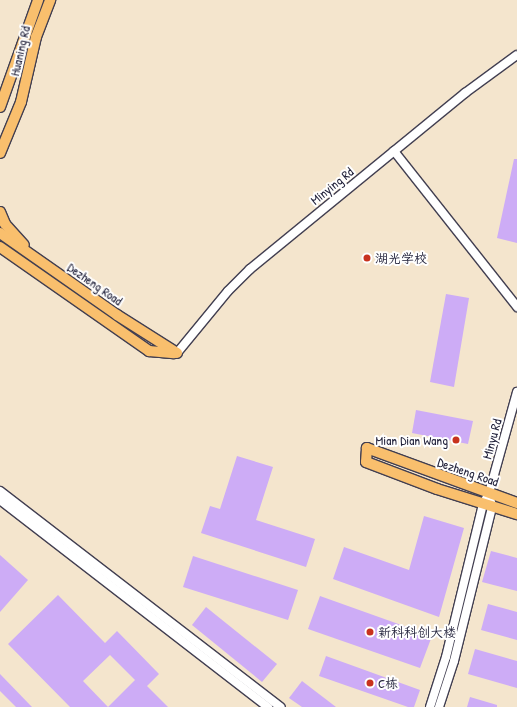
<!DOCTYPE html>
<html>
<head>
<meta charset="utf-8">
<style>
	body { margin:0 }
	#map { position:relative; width:517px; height:707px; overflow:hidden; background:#f4e5cd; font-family:"Patrick Hand","LXGW WenKai TC",sans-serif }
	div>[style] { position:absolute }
	.building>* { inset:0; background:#cdacf6 }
	.roads { filter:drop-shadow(1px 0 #423f51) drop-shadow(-1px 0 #423f51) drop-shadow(0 1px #423f51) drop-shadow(0 -1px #423f51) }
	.minor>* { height:8px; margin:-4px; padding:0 4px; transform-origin:4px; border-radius:4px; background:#fff }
	.major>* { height:10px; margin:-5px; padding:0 5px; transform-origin:5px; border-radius:5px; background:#f9bf6d }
	.dots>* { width:11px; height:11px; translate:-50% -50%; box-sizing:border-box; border:2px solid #fff; border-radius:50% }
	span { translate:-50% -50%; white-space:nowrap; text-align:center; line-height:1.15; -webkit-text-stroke:4px #fff; paint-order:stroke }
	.street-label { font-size:13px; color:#22223b }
	.poi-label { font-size:13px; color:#22223b }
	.left { translate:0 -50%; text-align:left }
	.right { translate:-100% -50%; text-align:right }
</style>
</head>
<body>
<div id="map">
	<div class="building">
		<i style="clip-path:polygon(514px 159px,517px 159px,517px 243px,497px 238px)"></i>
		<i style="clip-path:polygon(446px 294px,469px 298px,454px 387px,430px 382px)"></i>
		<i style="clip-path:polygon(416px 410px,473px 421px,468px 444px,412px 433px)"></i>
		<i style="clip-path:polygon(237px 456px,273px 467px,256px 520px,315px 539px,306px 567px,201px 533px,210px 506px,220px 509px)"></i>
		<i style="clip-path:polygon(424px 516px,464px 528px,439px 617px,333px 579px,344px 547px,409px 570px)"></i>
		<i style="clip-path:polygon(491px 551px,517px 558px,517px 591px,482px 582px)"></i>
		<i style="clip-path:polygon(0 555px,28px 580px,0 612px)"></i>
		<i style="clip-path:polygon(193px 556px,298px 590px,288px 620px,183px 587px)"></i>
		<i style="clip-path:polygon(evenodd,58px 595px,105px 643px,117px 631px,159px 674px,147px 686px,168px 707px,70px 707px,8px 644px,58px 595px,110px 655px,135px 680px,108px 707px,83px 681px,110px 655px)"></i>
		<i style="clip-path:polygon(320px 596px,432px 636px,420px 668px,308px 629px)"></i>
		<i style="clip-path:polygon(488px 604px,517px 612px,517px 640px,481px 630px)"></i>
		<i style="clip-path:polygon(206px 607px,277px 664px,262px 682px,192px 625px)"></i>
		<i style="clip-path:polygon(475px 649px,517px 661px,517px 688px,468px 674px)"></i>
		<i style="clip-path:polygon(326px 656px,420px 690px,414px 707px,408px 707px,319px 676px)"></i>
		<i style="clip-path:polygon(0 674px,32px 707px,16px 707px,0 691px)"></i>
		<i style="clip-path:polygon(302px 681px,336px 707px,302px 707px,289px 698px)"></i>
		<i style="clip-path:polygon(470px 697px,497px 705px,497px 707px,467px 707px)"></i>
	</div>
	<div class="roads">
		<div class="minor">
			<i style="left:394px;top:151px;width:199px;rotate:51.7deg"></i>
			<i style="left:177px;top:353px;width:80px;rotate:-50.6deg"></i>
			<i style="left:228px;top:291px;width:31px;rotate:-45deg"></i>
			<i style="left:250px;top:269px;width:278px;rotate:-39.3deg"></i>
			<i style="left:465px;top:93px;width:64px;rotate:-36.2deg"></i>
			<i style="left:0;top:491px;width:354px;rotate:37.6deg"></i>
			<i style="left:0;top:500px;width:339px;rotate:37.7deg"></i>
			<i style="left:430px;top:707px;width:52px;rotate:-72.3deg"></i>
			<i style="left:446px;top:657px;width:157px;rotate:-76.4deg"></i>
			<i style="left:483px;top:504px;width:13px;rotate:-61deg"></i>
			<i style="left:489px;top:493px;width:105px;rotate:-74.5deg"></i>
			<i style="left:439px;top:707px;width:48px;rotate:-71.9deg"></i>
			<i style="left:454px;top:661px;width:159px;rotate:-76.1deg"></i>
			<i style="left:492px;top:507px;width:5px;rotate:-101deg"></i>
		</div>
		<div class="major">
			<i style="left:0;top:107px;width:114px;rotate:-70.4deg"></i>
			<i style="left:0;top:153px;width:55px;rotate:-67.6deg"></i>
			<i style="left:21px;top:102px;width:67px;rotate:-77deg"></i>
			<i style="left:36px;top:37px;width:40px;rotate:-69deg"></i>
			<i style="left:0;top:212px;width:13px;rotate:67deg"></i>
			<i style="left:5px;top:224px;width:28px;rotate:48deg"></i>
			<i style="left:0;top:233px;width:143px;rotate:35deg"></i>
			<i style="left:117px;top:315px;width:71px;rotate:32.3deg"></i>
			<i style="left:0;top:247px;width:182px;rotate:34.9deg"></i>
			<i style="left:149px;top:351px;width:25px;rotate:5deg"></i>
			<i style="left:517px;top:503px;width:160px;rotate:-159.9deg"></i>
			<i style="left:367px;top:448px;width:14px;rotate:94deg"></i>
			<i style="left:366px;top:462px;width:76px;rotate:20.8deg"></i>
			<i style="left:437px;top:489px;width:84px;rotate:17.4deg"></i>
		</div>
	</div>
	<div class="dots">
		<i style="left:367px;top:258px;background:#c8321e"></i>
		<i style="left:456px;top:440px;background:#c8321e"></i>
		<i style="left:370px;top:632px;background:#c8321e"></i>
		<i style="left:370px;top:683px;background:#c8321e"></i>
	</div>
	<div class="street-label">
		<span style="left:20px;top:51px;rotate:-77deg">Huaning Rd</span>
		<span style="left:332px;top:186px;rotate:-39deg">Minying Rd</span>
		<span style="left:95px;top:284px;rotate:35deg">Dezheng Road</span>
		<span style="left:492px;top:439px;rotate:-75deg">Minyu Rd</span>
		<span style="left:468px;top:472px;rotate:19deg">Dezheng Road</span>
	</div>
	<div class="poi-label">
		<span class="left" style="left:375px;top:258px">湖光学校</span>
		<span class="right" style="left:448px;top:440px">Mian Dian Wang</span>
		<span class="left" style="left:378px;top:632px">新科科创大楼</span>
		<span class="left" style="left:378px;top:683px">C栋</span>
	</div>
</div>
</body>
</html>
